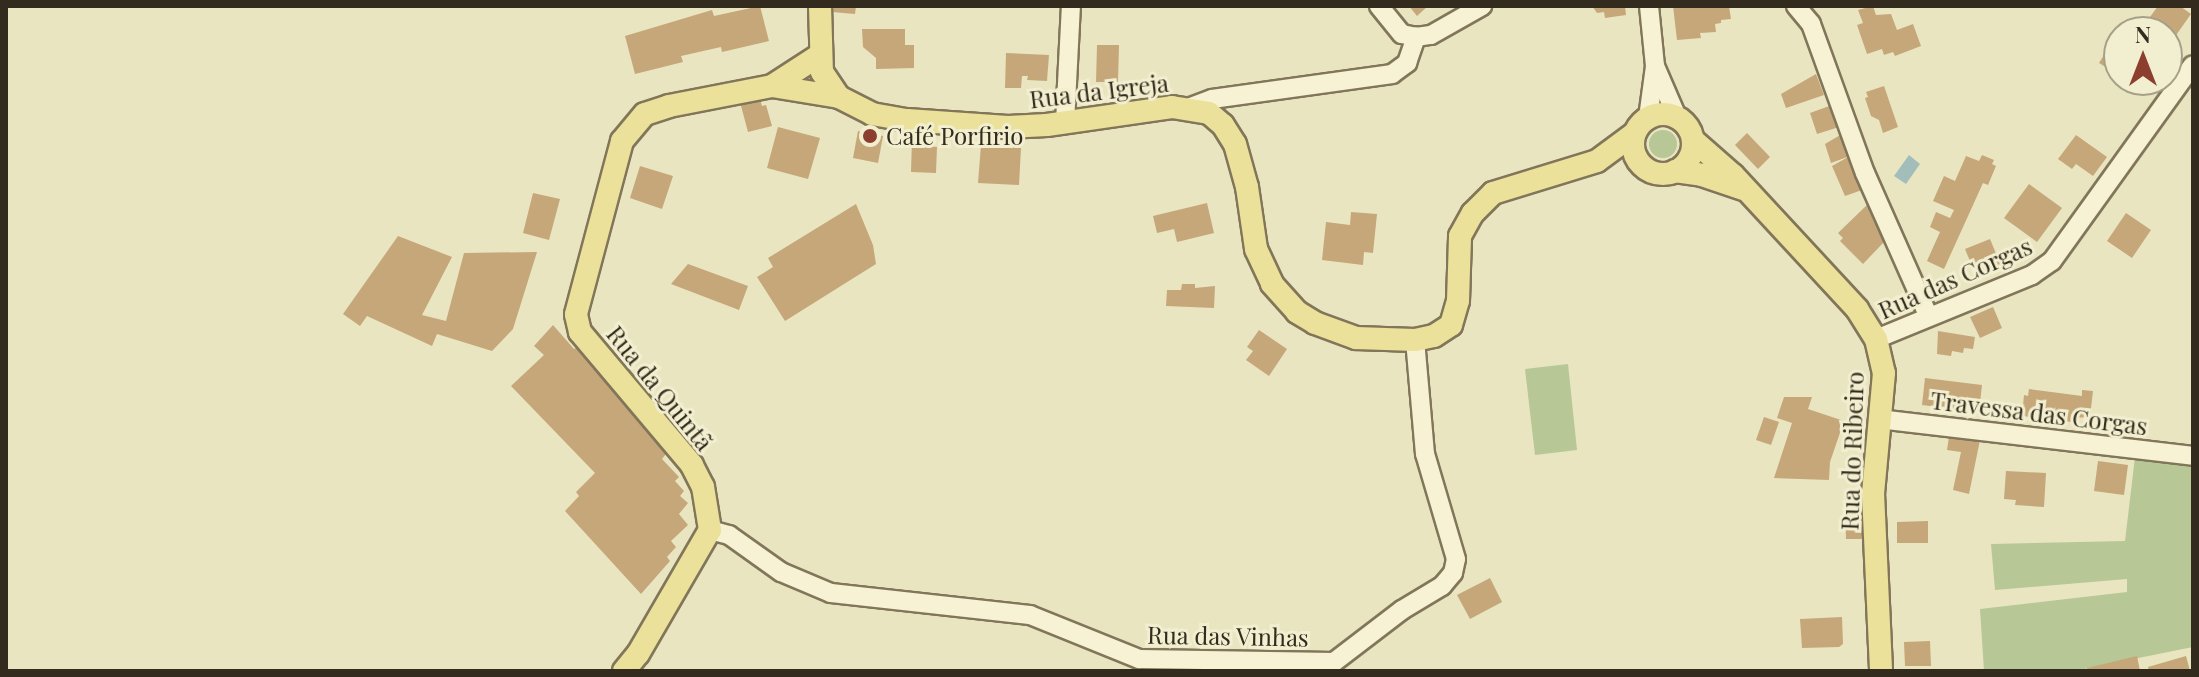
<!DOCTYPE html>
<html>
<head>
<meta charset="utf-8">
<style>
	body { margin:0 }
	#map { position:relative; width:2199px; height:677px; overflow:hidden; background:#eae5c1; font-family:"Playfair Display",serif }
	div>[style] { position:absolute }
	.green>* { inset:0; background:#b8c796 }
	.round { border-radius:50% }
	.water>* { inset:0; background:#a3bdba }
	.building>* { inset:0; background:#c5a779 }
	.roads { filter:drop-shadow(2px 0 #82765a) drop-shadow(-2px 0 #82765a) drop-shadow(0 2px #82765a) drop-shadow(0 -2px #82765a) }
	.minor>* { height:18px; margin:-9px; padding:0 9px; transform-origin:9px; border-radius:9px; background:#f6f2d3 }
	.major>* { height:22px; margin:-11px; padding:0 11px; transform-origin:11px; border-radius:11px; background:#ebe19a }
	.major>.ring { margin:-11px; padding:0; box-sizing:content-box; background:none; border:22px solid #ebe19a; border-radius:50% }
	.dots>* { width:22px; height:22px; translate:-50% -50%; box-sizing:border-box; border:4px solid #f2eed0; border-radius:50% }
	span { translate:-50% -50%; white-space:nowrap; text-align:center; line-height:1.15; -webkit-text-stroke:6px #f2eed0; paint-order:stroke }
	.street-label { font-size:24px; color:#332b1d }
	.poi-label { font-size:24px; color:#332b1d }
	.left { translate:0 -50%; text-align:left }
	.frame { position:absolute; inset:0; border:8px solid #332b1d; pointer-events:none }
	.north { position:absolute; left:2103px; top:16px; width:80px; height:80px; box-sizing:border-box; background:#f2eed0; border:2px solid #a6a088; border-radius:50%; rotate:0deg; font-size:22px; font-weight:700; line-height:32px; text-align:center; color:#332b1d }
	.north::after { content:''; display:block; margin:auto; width:28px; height:36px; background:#8c3f2f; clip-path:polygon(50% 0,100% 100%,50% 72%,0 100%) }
</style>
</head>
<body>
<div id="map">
	<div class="green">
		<i class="round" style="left:1649px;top:130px;width:28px;height:28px"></i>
		<i style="clip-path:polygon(1568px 364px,1577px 450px,1535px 455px,1525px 369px)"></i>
		<i style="clip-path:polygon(2135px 457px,2193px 464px,2193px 647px,2074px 671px,1984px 671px,1980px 609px,2127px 592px,2127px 579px,1995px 590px,1991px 544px,2125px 541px)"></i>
	</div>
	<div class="water">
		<i style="clip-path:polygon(1909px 155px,1920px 164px,1906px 184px,1894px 176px)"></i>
	</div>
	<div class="building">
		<i style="clip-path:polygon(760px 6px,769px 41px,722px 52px,721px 47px,681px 56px,683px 62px,635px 74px,625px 36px,712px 10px,714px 16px)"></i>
		<i style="clip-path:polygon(832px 6px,856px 6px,855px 14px,832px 12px)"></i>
		<i style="clip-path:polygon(1409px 6px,1428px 6px,1417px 16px)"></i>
		<i style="clip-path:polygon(1592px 6px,1625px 6px,1626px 15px,1605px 18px,1604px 12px,1597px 13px)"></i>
		<i style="clip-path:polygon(1673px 6px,1729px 6px,1731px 19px,1721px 20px,1721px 23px,1715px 24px,1716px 32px,1700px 33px,1701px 38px,1677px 40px)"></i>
		<i style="clip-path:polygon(1873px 6px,1876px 15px,1891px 14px,1897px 30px,1913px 24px,1921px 46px,1895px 56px,1893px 52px,1884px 55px,1882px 49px,1867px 54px,1857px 25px,1863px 23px,1858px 10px)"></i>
		<i style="clip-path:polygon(2158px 6px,2180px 6px,2191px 14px,2167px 48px,2167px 32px,2139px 32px)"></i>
		<i style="clip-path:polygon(862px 29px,905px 29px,905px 45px,914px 45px,914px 68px,876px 69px,876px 58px,863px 47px)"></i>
		<i style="clip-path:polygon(2112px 42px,2119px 47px,2119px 75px,2099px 63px)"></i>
		<i style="clip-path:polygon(1097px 45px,1119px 45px,1118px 82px,1096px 82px)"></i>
		<i style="clip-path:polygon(1006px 53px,1049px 55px,1047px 81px,1027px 80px,1028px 76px,1022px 76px,1021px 88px,1005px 88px)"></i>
		<i style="clip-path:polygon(1816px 74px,1824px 95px,1786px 108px,1781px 94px)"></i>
		<i style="clip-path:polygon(2128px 80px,2145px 80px,2141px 88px)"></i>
		<i style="clip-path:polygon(1884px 86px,1898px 127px,1883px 133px,1879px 120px,1871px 116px,1865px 98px,1868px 97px,1866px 92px)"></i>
		<i style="clip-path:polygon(759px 96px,762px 106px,766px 105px,772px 126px,748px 132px,740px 102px)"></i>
		<i style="clip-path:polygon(1832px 105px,1839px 127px,1817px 134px,1810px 113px)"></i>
		<i style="clip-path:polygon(778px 127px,820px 138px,808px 179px,767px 168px)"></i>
		<i style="clip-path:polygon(858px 131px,883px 136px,878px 163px,853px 158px)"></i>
		<i style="clip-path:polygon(1747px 133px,1770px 157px,1758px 169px,1735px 145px)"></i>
		<i style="clip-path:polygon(1842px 134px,1850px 156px,1831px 163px,1825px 144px)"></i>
		<i style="clip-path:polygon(2076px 135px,2107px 157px,2093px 176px,2076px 164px,2072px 169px,2058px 159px)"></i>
		<i style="clip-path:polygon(912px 139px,928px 140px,928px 146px,937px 147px,936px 173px,911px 172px)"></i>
		<i style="clip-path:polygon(981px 145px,1021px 148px,1019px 185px,978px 183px)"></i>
		<i style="clip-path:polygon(1982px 155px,1994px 160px,1992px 164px,1996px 166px,1988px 185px,1983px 183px,1944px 269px,1927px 261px,1940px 232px,1930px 227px,1936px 212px,1950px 218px,1954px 210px,1933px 201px,1944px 176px,1955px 181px,1966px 156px,1979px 161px)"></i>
		<i style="clip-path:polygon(1850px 156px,1862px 190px,1845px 196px,1832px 166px)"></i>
		<i style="clip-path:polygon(640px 166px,673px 176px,662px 209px,630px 198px)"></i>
		<i style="clip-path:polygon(2029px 184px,2062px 208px,2037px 242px,2004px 218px)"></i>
		<i style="clip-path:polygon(533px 193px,560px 199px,549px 240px,523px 233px)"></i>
		<i style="clip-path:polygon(1207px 203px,1214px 233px,1177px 242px,1174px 229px,1157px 233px,1153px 216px)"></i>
		<i style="clip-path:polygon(856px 204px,873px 245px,876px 264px,785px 321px,757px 277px,773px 267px,768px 258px)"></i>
		<i style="clip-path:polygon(1867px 205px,1884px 242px,1863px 264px,1840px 241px,1843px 238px,1838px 233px)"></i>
		<i style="clip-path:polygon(1351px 212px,1377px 214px,1373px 253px,1364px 252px,1363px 265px,1322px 260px,1326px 222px,1350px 225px)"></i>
		<i style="clip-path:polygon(2126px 213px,2151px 230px,2132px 258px,2107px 241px)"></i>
		<i style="clip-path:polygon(398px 236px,452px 257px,422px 315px,446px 321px,464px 253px,537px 252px,513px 329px,492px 351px,437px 334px,432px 346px,367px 316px,360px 326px,343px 314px)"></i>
		<i style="clip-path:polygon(1990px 239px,2002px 268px,1977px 278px,1965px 249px)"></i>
		<i style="clip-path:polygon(688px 264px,748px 286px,739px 310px,671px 284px)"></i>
		<i style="clip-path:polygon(1182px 284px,1195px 284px,1195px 288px,1215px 286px,1214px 308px,1166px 306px,1167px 290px,1181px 290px)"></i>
		<i style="clip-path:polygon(1993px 307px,2002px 328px,1980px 338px,1970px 317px)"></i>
		<i style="clip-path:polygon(553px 325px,574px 349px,578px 347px,669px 450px,662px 459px,679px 477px,675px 481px,684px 491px,680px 496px,688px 503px,679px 514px,688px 525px,671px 541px,676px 547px,667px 557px,670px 561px,641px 594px,565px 511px,579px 496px,576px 492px,595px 473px,511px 386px,544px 355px,534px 346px)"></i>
		<i style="clip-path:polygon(1259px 330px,1287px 349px,1269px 376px,1246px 360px,1253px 351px,1247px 347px)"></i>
		<i style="clip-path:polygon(1938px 331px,1975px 337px,1973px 349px,1964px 348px,1963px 353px,1952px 351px,1951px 356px,1937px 354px)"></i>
		<i style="clip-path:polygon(1925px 378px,1982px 385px,1979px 412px,1922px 405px)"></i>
		<i style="clip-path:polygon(2029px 389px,2082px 396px,2082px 390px,2093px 391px,2090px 417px,2072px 418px,2071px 422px,2022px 416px,2024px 395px,2028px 396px)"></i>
		<i style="clip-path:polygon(1784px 397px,1812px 397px,1808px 409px,1844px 421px,1830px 462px,1829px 480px,1774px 478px,1792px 423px,1777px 418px)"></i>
		<i style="clip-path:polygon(1764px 417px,1779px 422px,1771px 445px,1756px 440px)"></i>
		<i style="clip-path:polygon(1949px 437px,1980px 440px,1969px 494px,1953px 490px,1961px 452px,1947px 450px)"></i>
		<i style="clip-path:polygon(2098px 461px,2128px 465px,2124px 495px,2094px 491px)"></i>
		<i style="clip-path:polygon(2006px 471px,2046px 473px,2044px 507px,2015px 505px,2016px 500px,2004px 499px)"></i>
		<i style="clip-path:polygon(1845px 499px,1863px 499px,1863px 539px,1846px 539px)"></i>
		<i style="clip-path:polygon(1928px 521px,1928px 543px,1897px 543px,1897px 522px)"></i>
		<i style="clip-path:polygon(1490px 578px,1502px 602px,1470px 619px,1457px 595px)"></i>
		<i style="clip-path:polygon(1842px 617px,1843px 644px,1839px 647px,1802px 648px,1800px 619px)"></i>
		<i style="clip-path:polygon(1930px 641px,1931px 666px,1905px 666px,1904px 642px)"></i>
		<i style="clip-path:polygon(2137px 656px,2140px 671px,2087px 671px,2087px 668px)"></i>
		<i style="clip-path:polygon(2186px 656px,2190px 671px,2149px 671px,2148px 667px)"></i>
	</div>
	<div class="roads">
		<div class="minor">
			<i style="left:1379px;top:6px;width:36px;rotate:51deg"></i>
			<i style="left:1402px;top:34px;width:14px;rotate:12deg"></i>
			<i style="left:1416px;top:37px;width:15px;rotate:-8deg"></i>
			<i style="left:1431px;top:35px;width:59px;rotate:-29.6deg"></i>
			<i style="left:1796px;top:6px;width:23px;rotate:50deg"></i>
			<i style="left:1811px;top:24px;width:158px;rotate:70.1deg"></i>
			<i style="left:1865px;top:173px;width:155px;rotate:66.1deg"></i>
			<i style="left:1655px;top:66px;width:56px;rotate:66.7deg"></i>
			<i style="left:1191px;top:107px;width:22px;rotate:-21deg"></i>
			<i style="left:1212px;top:99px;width:182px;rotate:-7.9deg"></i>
			<i style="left:1392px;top:74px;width:19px;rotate:-36deg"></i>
			<i style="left:1407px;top:63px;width:28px;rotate:-71deg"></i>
			<i style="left:1648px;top:118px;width:52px;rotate:-82.3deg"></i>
			<i style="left:1655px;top:66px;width:60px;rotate:-95.7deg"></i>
			<i style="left:1065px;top:123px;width:117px;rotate:-87.1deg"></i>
			<i style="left:1876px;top:339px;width:169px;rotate:-22.3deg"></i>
			<i style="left:2032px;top:275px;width:24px;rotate:-35deg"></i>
			<i style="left:2052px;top:261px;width:241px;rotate:-54.3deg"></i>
			<i style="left:1879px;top:419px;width:316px;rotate:6.7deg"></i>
			<i style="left:710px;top:530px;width:20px;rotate:15deg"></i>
			<i style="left:729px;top:535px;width:64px;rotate:35.4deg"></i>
			<i style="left:781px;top:572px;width:54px;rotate:22.8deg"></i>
			<i style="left:831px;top:593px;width:200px;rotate:6.3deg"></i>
			<i style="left:1030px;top:615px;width:118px;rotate:22deg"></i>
			<i style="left:1139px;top:659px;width:195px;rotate:0.9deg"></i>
			<i style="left:1334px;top:662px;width:86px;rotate:-37.4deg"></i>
			<i style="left:1402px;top:610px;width:47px;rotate:-31deg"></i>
			<i style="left:1442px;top:586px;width:17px;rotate:-50deg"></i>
			<i style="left:1453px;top:573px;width:14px;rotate:-78deg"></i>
			<i style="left:1456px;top:559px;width:109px;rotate:-106.4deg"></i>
			<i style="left:1425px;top:454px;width:114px;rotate:-95deg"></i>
		</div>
		<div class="major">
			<i style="left:820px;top:6px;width:66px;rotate:88.3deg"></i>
			<i style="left:822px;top:72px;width:30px;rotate:56deg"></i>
			<i style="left:839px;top:97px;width:37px;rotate:27deg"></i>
			<i style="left:872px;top:114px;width:36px;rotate:10deg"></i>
			<i style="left:907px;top:120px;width:101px;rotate:4deg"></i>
			<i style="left:1008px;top:127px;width:39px;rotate:-3deg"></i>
			<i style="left:1047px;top:125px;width:126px;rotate:-8.2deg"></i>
			<i style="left:1172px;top:107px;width:37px;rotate:9deg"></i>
			<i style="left:1209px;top:113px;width:18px;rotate:41deg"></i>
			<i style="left:1223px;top:125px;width:22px;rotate:58deg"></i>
			<i style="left:1235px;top:144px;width:45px;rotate:74.4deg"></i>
			<i style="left:1247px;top:187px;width:63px;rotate:81.7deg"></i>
			<i style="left:1256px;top:249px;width:38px;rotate:65deg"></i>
			<i style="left:1272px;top:284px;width:38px;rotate:48deg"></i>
			<i style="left:1297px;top:312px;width:21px;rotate:31deg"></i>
			<i style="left:1315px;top:323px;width:44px;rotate:20.1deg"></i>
			<i style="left:1356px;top:338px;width:59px;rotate:1.9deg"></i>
			<i style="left:1415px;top:340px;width:19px;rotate:-12deg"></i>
			<i style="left:1434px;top:336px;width:20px;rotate:-33deg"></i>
			<i style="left:1451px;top:325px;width:25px;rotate:-74deg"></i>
			<i style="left:1458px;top:301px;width:65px;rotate:-88.2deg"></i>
			<i style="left:1460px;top:236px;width:26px;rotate:-61deg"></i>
			<i style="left:1473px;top:213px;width:28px;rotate:-45deg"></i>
			<i style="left:1493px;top:193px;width:109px;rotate:-17.1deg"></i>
			<i style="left:1597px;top:161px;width:47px;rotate:-36.4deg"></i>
			<i style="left:772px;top:86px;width:57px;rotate:-32.9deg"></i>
			<i class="ring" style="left:1633px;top:114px;width:38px;height:38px"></i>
			<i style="left:1693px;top:140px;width:53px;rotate:41.2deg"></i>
			<i style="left:1733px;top:175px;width:183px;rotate:47.2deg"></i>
			<i style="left:1857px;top:309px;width:36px;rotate:58deg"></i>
			<i style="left:1876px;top:339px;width:35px;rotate:77deg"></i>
			<i style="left:1884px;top:373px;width:121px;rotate:95.2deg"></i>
			<i style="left:1873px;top:493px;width:178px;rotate:87.4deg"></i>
			<i style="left:1675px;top:171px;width:27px;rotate:8deg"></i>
			<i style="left:1702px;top:175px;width:43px;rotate:18.9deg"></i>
			<i style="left:624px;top:671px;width:22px;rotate:-51deg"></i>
			<i style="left:638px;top:654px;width:143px;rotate:-59.9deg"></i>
			<i style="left:710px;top:530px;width:44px;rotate:-99.2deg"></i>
			<i style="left:703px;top:487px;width:25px;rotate:-117deg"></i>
			<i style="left:692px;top:465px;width:174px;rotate:-130.1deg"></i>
			<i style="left:580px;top:332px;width:18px;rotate:-103deg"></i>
			<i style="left:576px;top:314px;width:179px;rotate:-75.1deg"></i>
			<i style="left:622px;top:141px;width:35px;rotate:-50deg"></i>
			<i style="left:645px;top:114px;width:25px;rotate:-18deg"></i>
			<i style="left:669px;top:106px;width:105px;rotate:-11deg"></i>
			<i style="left:772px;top:86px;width:68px;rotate:9.3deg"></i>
		</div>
	</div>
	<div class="dots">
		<i style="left:870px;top:136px;background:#8c3f2f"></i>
	</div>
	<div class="street-label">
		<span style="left:1099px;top:91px;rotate:-7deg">Rua da Igreja</span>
		<span style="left:1955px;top:278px;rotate:-24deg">Rua das Corgas</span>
		<span style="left:660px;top:388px;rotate:51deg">Rua da Quintã</span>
		<span style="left:2039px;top:413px;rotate:7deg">Travessa das Corgas</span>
		<span style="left:1852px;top:451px;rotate:-88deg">Rua do Ribeiro</span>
		<span style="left:1228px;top:636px;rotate:1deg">Rua das Vinhas</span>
	</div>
	<div class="poi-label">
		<span class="left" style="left:886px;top:136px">Café Porfirio</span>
	</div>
	<div class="frame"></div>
	<div class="north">N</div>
</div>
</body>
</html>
